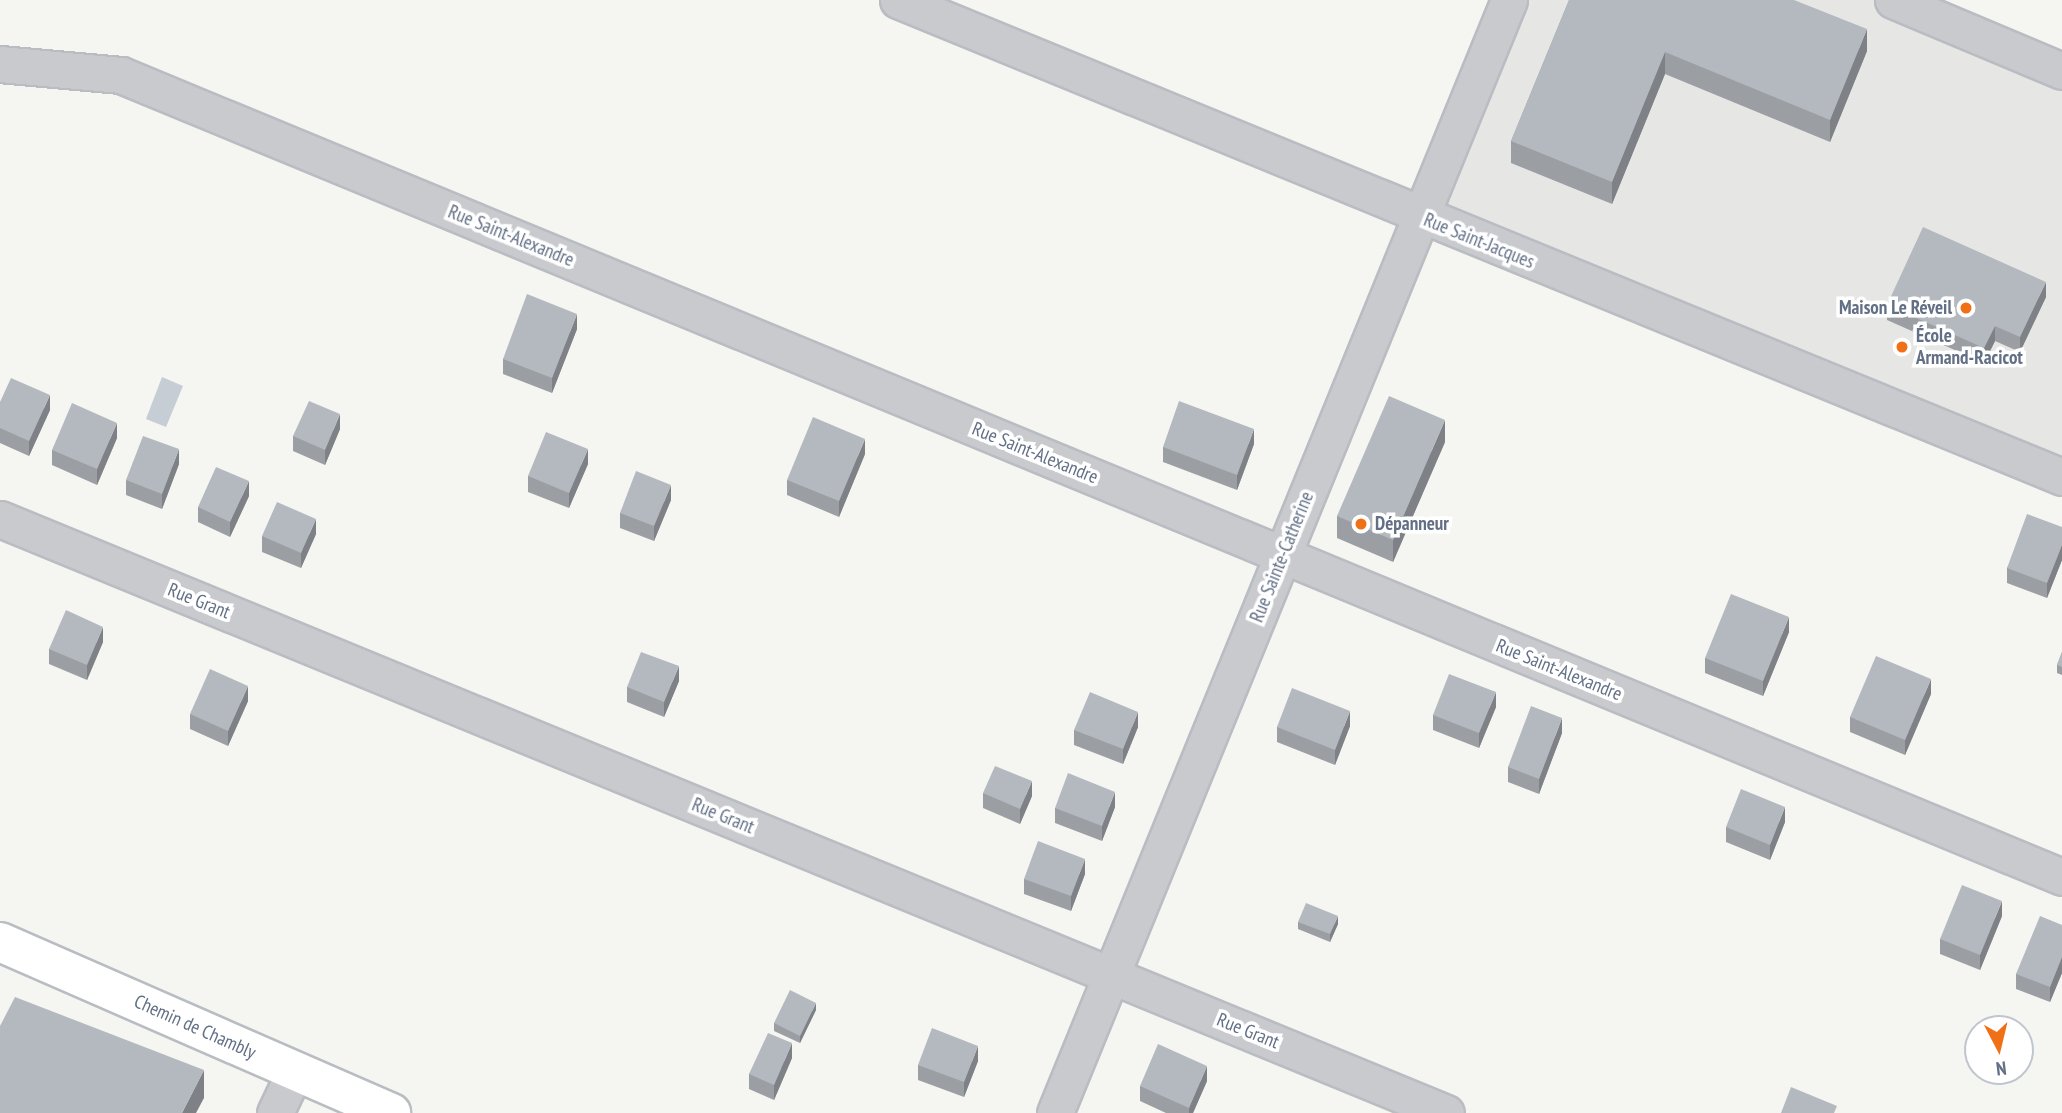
<!DOCTYPE html>
<html>
<head>
<meta charset="utf-8">
<style>
	body { margin:0 }
	#map { position:relative; width:2062px; height:1113px; overflow:hidden; background:#f5f6f2; font-family:"PT Sans Narrow",sans-serif }
	div>[style] { position:absolute }
	.built>* { inset:0; background:#e6e6e5 }
	.water>* { inset:0; background:#c6cdd4 }
	.roads { filter:drop-shadow(2px 0 #b9bdc2) drop-shadow(-2px 0 #b9bdc2) drop-shadow(0 2px #b9bdc2) drop-shadow(0 -2px #b9bdc2) }
	.minor>* { height:35px; margin:-17.5px; padding:0 17.5px; transform-origin:17.5px; border-radius:17.5px; background:#c8cace }
	.secondary>* { height:38px; margin:-19px; padding:0 19px; transform-origin:19px; border-radius:19px; background:#fff }
	.wall>* { inset:0; background:#9b9fa4 }
	.shaded-wall>* { inset:0; background:#7e8286 }
	.building>* { inset:0; background:#b4b9bf }
	.dots>* { width:19px; height:19px; translate:-50% -50%; box-sizing:border-box; border:4px solid #fff; border-radius:50% }
	span { translate:-50% -50%; white-space:nowrap; text-align:center; line-height:1.15; -webkit-text-stroke:7px #fff; paint-order:stroke }
	.street-label { font-size:19px; color:#626f85 }
	.poi-label { font-size:19px; color:#626f85; font-weight:700 }
	.right { translate:-100% -50%; text-align:right }
	.left { translate:0 -50%; text-align:left }
	.north { position:absolute; left:1964px; top:1015px; width:70px; height:70px; box-sizing:border-box; background:#fff; border:2px solid #c0c5ce; border-radius:50%; rotate:173deg; font-size:19px; font-weight:700; line-height:28px; text-align:center; color:#626f85 }
	.north::after { content:''; display:block; margin:auto; width:24px; height:32px; background:#f07017; clip-path:polygon(50% 0,100% 100%,50% 72%,0 100%) }
</style>
</head>
<body>
<div id="map">
	<div class="built">
		<i style="clip-path:polygon(1509px 0,1893px 0,2062px 71px,2062px 477px,1420px 217px)"></i>
	</div>
	<div class="water">
		<i style="clip-path:polygon(162px 377px,183px 386px,166px 427px,146px 419px)"></i>
	</div>
	<div class="roads">
		<div class="minor">
			<i style="left:898px;top:0;width:1258px;rotate:22.28deg"></i>
			<i style="left:1893px;top:0;width:183px;rotate:22.8deg"></i>
			<i style="left:0;top:64px;width:121px;rotate:5.2deg"></i>
			<i style="left:121px;top:75px;width:2100px;rotate:22.45deg"></i>
			<i style="left:0;top:519px;width:1563px;rotate:22.33deg"></i>
			<i style="left:275px;top:1113px;width:47px;rotate:-64.5deg"></i>
			<i style="left:1055px;top:1113px;width:1202px;rotate:-67.81deg"></i>
		</div>
		<div class="secondary">
			<i style="left:0;top:942px;width:427px;rotate:23.6deg"></i>
		</div>
	</div>
	<div class="wall">
		<i style="clip-path:polygon(1569px 0,1867px 51px,1830px 142px,1665px 74px,1612px 204px,1511px 163px,1511px 141px)"></i>
		<i style="clip-path:polygon(2046px 297px,2020px 352px,1995px 341px,1984px 363px,1887px 320px,1887px 305px)"></i>
		<i style="clip-path:polygon(577px 329px,552px 393px,503px 374px,503px 359px)"></i>
		<i style="clip-path:polygon(0 402px,50px 410px,29px 456px,0 443px)"></i>
		<i style="clip-path:polygon(340px 429px,325px 465px,293px 451px,293px 436px)"></i>
		<i style="clip-path:polygon(117px 438px,97px 485px,52px 465px,52px 450px)"></i>
		<i style="clip-path:polygon(1445px 442px,1393px 562px,1337px 538px,1337px 516px)"></i>
		<i style="clip-path:polygon(1254px 444px,1237px 490px,1163px 462px,1163px 447px)"></i>
		<i style="clip-path:polygon(865px 454px,839px 517px,787px 495px,787px 480px)"></i>
		<i style="clip-path:polygon(179px 464px,162px 509px,126px 495px,126px 480px)"></i>
		<i style="clip-path:polygon(588px 464px,569px 508px,528px 492px,528px 476px)"></i>
		<i style="clip-path:polygon(249px 496px,230px 537px,198px 522px,198px 507px)"></i>
		<i style="clip-path:polygon(671px 500px,654px 541px,620px 528px,620px 513px)"></i>
		<i style="clip-path:polygon(2062px 527px,2062px 560px,2047px 598px,2007px 583px,2007px 568px)"></i>
		<i style="clip-path:polygon(316px 534px,301px 568px,262px 552px,262px 536px)"></i>
		<i style="clip-path:polygon(1789px 632px,1763px 696px,1705px 673px,1705px 658px)"></i>
		<i style="clip-path:polygon(103px 642px,87px 680px,49px 664px,49px 649px)"></i>
		<i style="clip-path:polygon(2062px 652px,2062px 675px,2057px 673px,2057px 665px)"></i>
		<i style="clip-path:polygon(679px 681px,664px 717px,627px 702px,627px 687px)"></i>
		<i style="clip-path:polygon(1931px 694px,1905px 755px,1850px 732px,1850px 717px)"></i>
		<i style="clip-path:polygon(248px 701px,228px 746px,190px 729px,190px 714px)"></i>
		<i style="clip-path:polygon(1496px 707px,1479px 748px,1433px 730px,1433px 715px)"></i>
		<i style="clip-path:polygon(1350px 726px,1335px 765px,1277px 742px,1277px 727px)"></i>
		<i style="clip-path:polygon(1138px 727px,1123px 764px,1074px 745px,1074px 730px)"></i>
		<i style="clip-path:polygon(1562px 733px,1539px 794px,1508px 782px,1508px 767px)"></i>
		<i style="clip-path:polygon(983px 793px,1032px 796px,1020px 824px,983px 808px)"></i>
		<i style="clip-path:polygon(1115px 807px,1102px 841px,1055px 823px,1055px 808px)"></i>
		<i style="clip-path:polygon(1785px 822px,1770px 860px,1726px 842px,1726px 827px)"></i>
		<i style="clip-path:polygon(1085px 874px,1071px 911px,1024px 894px,1024px 879px)"></i>
		<i style="clip-path:polygon(2002px 916px,1980px 970px,1940px 954px,1940px 939px)"></i>
		<i style="clip-path:polygon(1298px 922px,1338px 924px,1330px 942px,1298px 929px)"></i>
		<i style="clip-path:polygon(2062px 925px,2062px 973px,2050px 1002px,2016px 989px,2016px 974px)"></i>
		<i style="clip-path:polygon(816px 1010px,800px 1043px,774px 1031px,774px 1023px)"></i>
		<i style="clip-path:polygon(792px 1058px,774px 1100px,749px 1089px,749px 1074px)"></i>
		<i style="clip-path:polygon(978px 1061px,964px 1097px,918px 1080px,918px 1065px)"></i>
		<i style="clip-path:polygon(1207px 1081px,1193px 1113px,1166px 1113px,1140px 1101px,1140px 1086px)"></i>
	</div>
	<div class="shaded-wall">
		<i style="clip-path:polygon(1867px 29px,1867px 51px,1830px 142px,1830px 120px)"></i>
		<i style="clip-path:polygon(1665px 52px,1665px 74px,1612px 204px,1612px 182px)"></i>
		<i style="clip-path:polygon(2046px 282px,2046px 297px,2020px 352px,2020px 337px)"></i>
		<i style="clip-path:polygon(577px 314px,577px 329px,552px 393px,552px 378px)"></i>
		<i style="clip-path:polygon(1995px 326px,1995px 341px,1984px 363px,1984px 348px)"></i>
		<i style="clip-path:polygon(50px 395px,50px 410px,29px 456px,29px 441px)"></i>
		<i style="clip-path:polygon(340px 414px,340px 429px,325px 465px,325px 450px)"></i>
		<i style="clip-path:polygon(1445px 420px,1445px 442px,1393px 562px,1393px 540px)"></i>
		<i style="clip-path:polygon(117px 423px,117px 438px,97px 485px,97px 469px)"></i>
		<i style="clip-path:polygon(1254px 429px,1254px 444px,1237px 490px,1237px 475px)"></i>
		<i style="clip-path:polygon(865px 439px,865px 454px,839px 517px,839px 501px)"></i>
		<i style="clip-path:polygon(179px 449px,179px 464px,162px 509px,162px 494px)"></i>
		<i style="clip-path:polygon(588px 449px,588px 464px,569px 508px,569px 493px)"></i>
		<i style="clip-path:polygon(249px 481px,249px 496px,230px 537px,230px 522px)"></i>
		<i style="clip-path:polygon(671px 485px,671px 500px,654px 541px,654px 526px)"></i>
		<i style="clip-path:polygon(316px 519px,316px 534px,301px 568px,301px 553px)"></i>
		<i style="clip-path:polygon(2062px 545px,2062px 560px,2047px 598px,2047px 583px)"></i>
		<i style="clip-path:polygon(1789px 617px,1789px 632px,1763px 696px,1763px 681px)"></i>
		<i style="clip-path:polygon(103px 627px,103px 642px,87px 680px,87px 665px)"></i>
		<i style="clip-path:polygon(679px 666px,679px 681px,664px 717px,664px 702px)"></i>
		<i style="clip-path:polygon(1931px 679px,1931px 694px,1905px 755px,1905px 740px)"></i>
		<i style="clip-path:polygon(248px 686px,248px 701px,228px 746px,228px 731px)"></i>
		<i style="clip-path:polygon(1496px 692px,1496px 707px,1479px 748px,1479px 733px)"></i>
		<i style="clip-path:polygon(1350px 711px,1350px 726px,1335px 765px,1335px 750px)"></i>
		<i style="clip-path:polygon(1138px 712px,1138px 727px,1123px 764px,1123px 749px)"></i>
		<i style="clip-path:polygon(1562px 718px,1562px 733px,1539px 794px,1539px 779px)"></i>
		<i style="clip-path:polygon(1032px 781px,1032px 796px,1020px 824px,1020px 809px)"></i>
		<i style="clip-path:polygon(1115px 792px,1115px 807px,1102px 841px,1102px 826px)"></i>
		<i style="clip-path:polygon(1785px 807px,1785px 822px,1770px 860px,1770px 845px)"></i>
		<i style="clip-path:polygon(1085px 859px,1085px 874px,1071px 911px,1071px 896px)"></i>
		<i style="clip-path:polygon(2002px 901px,2002px 916px,1980px 970px,1980px 955px)"></i>
		<i style="clip-path:polygon(1338px 916px,1338px 924px,1330px 942px,1330px 934px)"></i>
		<i style="clip-path:polygon(2062px 957px,2062px 973px,2050px 1002px,2050px 987px)"></i>
		<i style="clip-path:polygon(816px 1003px,816px 1010px,800px 1043px,800px 1036px)"></i>
		<i style="clip-path:polygon(792px 1043px,792px 1058px,774px 1100px,774px 1085px)"></i>
		<i style="clip-path:polygon(978px 1046px,978px 1061px,964px 1097px,964px 1082px)"></i>
		<i style="clip-path:polygon(1207px 1066px,1207px 1081px,1193px 1113px,1189px 1113px,1189px 1108px)"></i>
		<i style="clip-path:polygon(204px 1070px,204px 1098px,196px 1113px,182px 1113px)"></i>
	</div>
	<div class="building">
		<i style="clip-path:polygon(1569px 0,1794px 0,1867px 29px,1830px 120px,1665px 52px,1612px 182px,1511px 141px)"></i>
		<i style="clip-path:polygon(1923px 227px,2046px 282px,2020px 337px,1995px 326px,1984px 348px,1887px 305px)"></i>
		<i style="clip-path:polygon(527px 294px,577px 314px,552px 378px,503px 359px)"></i>
		<i style="clip-path:polygon(11px 378px,50px 395px,29px 441px,0 428px,0 402px)"></i>
		<i style="clip-path:polygon(1389px 396px,1445px 420px,1393px 540px,1337px 516px)"></i>
		<i style="clip-path:polygon(309px 401px,340px 414px,325px 450px,293px 436px)"></i>
		<i style="clip-path:polygon(1179px 401px,1254px 429px,1237px 475px,1163px 447px)"></i>
		<i style="clip-path:polygon(72px 403px,117px 423px,97px 469px,52px 450px)"></i>
		<i style="clip-path:polygon(813px 417px,865px 439px,839px 501px,787px 480px)"></i>
		<i style="clip-path:polygon(546px 432px,588px 449px,569px 493px,528px 476px)"></i>
		<i style="clip-path:polygon(143px 436px,179px 449px,162px 494px,126px 480px)"></i>
		<i style="clip-path:polygon(216px 467px,249px 481px,230px 522px,198px 507px)"></i>
		<i style="clip-path:polygon(636px 471px,671px 485px,654px 526px,620px 513px)"></i>
		<i style="clip-path:polygon(277px 502px,316px 519px,301px 553px,262px 536px)"></i>
		<i style="clip-path:polygon(2027px 514px,2062px 527px,2062px 545px,2047px 583px,2007px 568px)"></i>
		<i style="clip-path:polygon(1731px 594px,1789px 617px,1763px 681px,1705px 658px)"></i>
		<i style="clip-path:polygon(66px 610px,103px 627px,87px 665px,49px 649px)"></i>
		<i style="clip-path:polygon(641px 652px,679px 666px,664px 702px,627px 687px)"></i>
		<i style="clip-path:polygon(2062px 652px,2062px 667px,2057px 665px)"></i>
		<i style="clip-path:polygon(1876px 656px,1931px 679px,1905px 740px,1850px 717px)"></i>
		<i style="clip-path:polygon(210px 669px,248px 686px,228px 731px,190px 714px)"></i>
		<i style="clip-path:polygon(1449px 674px,1496px 692px,1479px 733px,1433px 715px)"></i>
		<i style="clip-path:polygon(1292px 688px,1350px 711px,1335px 750px,1277px 727px)"></i>
		<i style="clip-path:polygon(1090px 692px,1138px 712px,1123px 749px,1074px 730px)"></i>
		<i style="clip-path:polygon(1531px 706px,1562px 718px,1539px 779px,1508px 767px)"></i>
		<i style="clip-path:polygon(995px 766px,1032px 781px,1020px 809px,983px 793px)"></i>
		<i style="clip-path:polygon(1068px 773px,1115px 792px,1102px 826px,1055px 808px)"></i>
		<i style="clip-path:polygon(1741px 789px,1785px 807px,1770px 845px,1726px 827px)"></i>
		<i style="clip-path:polygon(1038px 841px,1085px 859px,1071px 896px,1024px 879px)"></i>
		<i style="clip-path:polygon(1962px 885px,2002px 901px,1980px 955px,1940px 939px)"></i>
		<i style="clip-path:polygon(1306px 903px,1338px 916px,1330px 934px,1298px 922px)"></i>
		<i style="clip-path:polygon(2040px 916px,2062px 925px,2062px 957px,2050px 987px,2016px 974px)"></i>
		<i style="clip-path:polygon(790px 990px,816px 1003px,800px 1036px,774px 1023px)"></i>
		<i style="clip-path:polygon(15px 997px,204px 1070px,182px 1113px,0 1113px,0 1026px)"></i>
		<i style="clip-path:polygon(932px 1028px,978px 1046px,964px 1082px,918px 1065px)"></i>
		<i style="clip-path:polygon(768px 1033px,792px 1043px,774px 1085px,749px 1074px)"></i>
		<i style="clip-path:polygon(1158px 1044px,1207px 1066px,1189px 1108px,1140px 1086px)"></i>
		<i style="clip-path:polygon(1791px 1087px,1837px 1106px,1834px 1113px,1781px 1113px)"></i>
	</div>
	<div class="dots">
		<i style="left:1966px;top:308px;background:#f07017"></i>
		<i style="left:1902px;top:347px;background:#f07017"></i>
		<i style="left:1361px;top:524px;background:#f07017"></i>
	</div>
	<div class="street-label">
		<span style="left:511px;top:236px;rotate:22deg">Rue Saint-Alexandre</span>
		<span style="left:1479px;top:241px;rotate:22deg">Rue Saint-Jacques</span>
		<span style="left:1035px;top:453px;rotate:22deg">Rue Saint-Alexandre</span>
		<span style="left:1282px;top:557px;rotate:-68deg">Rue Sainte-Catherine</span>
		<span style="left:199px;top:601px;rotate:22deg">Rue Grant</span>
		<span style="left:1559px;top:670px;rotate:22deg">Rue Saint-Alexandre</span>
		<span style="left:723px;top:816px;rotate:22deg">Rue Grant</span>
		<span style="left:195px;top:1027px;rotate:24deg">Chemin de Chambly</span>
		<span style="left:1248px;top:1031px;rotate:22deg">Rue Grant</span>
	</div>
	<div class="poi-label">
		<span class="right" style="left:1952px;top:308px">Maison Le Réveil</span>
		<span class="left" style="left:1916px;top:347px">École<br>Armand-Racicot</span>
		<span class="left" style="left:1375px;top:524px">Dépanneur</span>
	</div>
	<div class="north">N</div>
</div>
</body>
</html>
